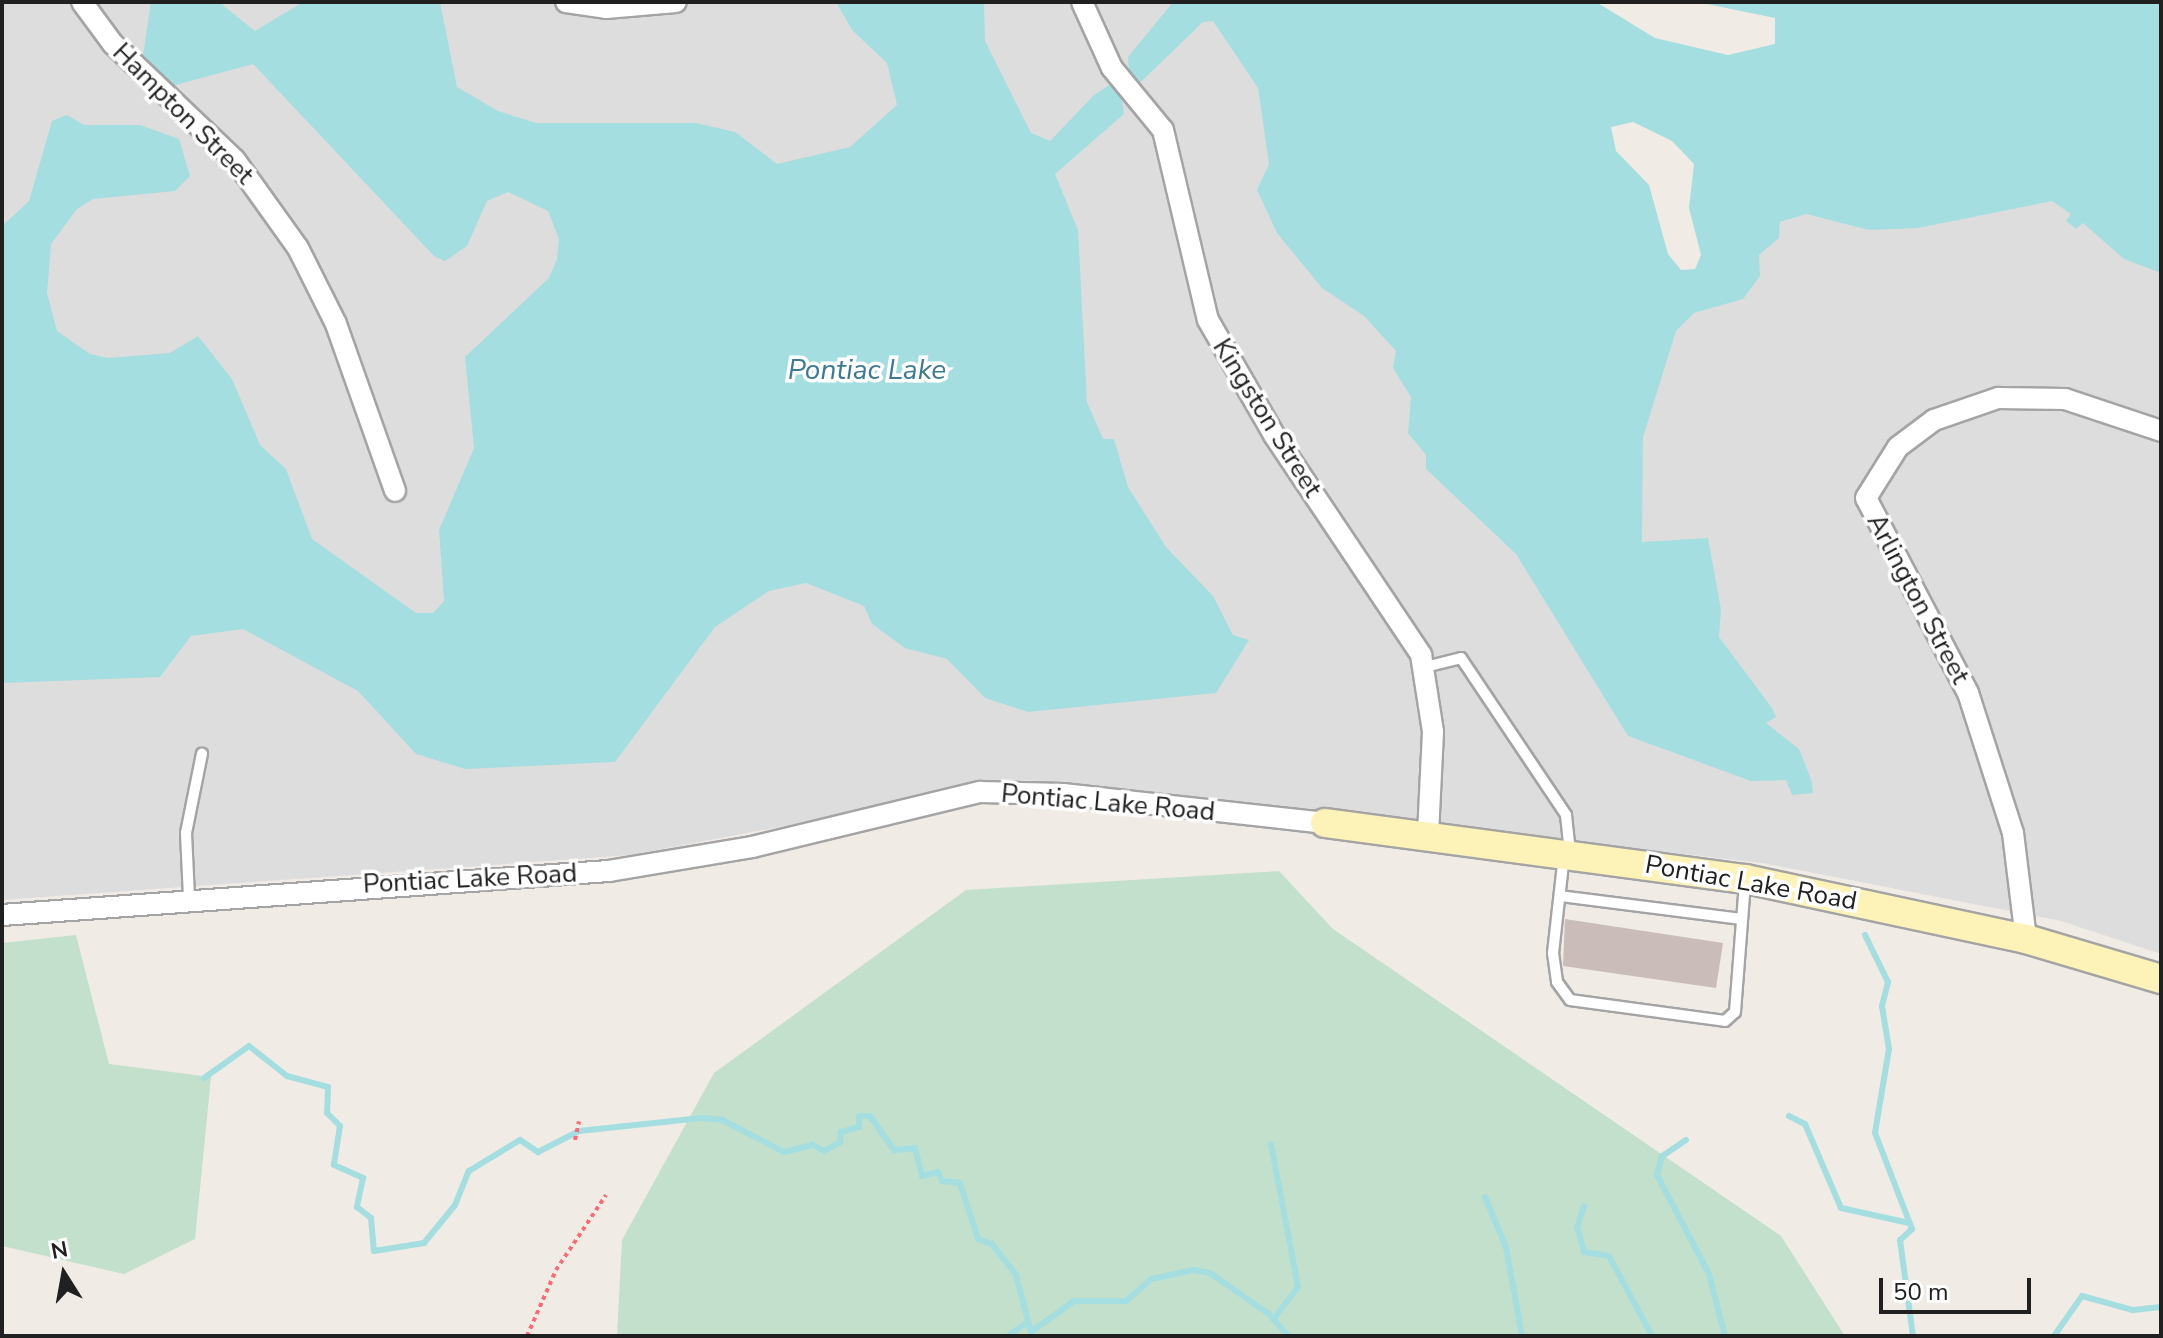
<!DOCTYPE html>
<html>
<head>
<meta charset="utf-8">
<style>
	body { margin:0 }
	#map { position:relative; width:2163px; height:1338px; overflow:hidden; background:#f1ebe6; font-family:"Nunito Sans",sans-serif }
	div>[style] { position:absolute }
	.residential>* { inset:0; background:#dedddd }
	.wetland>* { inset:0; background:#c2e0cc }
	.water>* { inset:0; background:#a5dee0 }
	.stream>* { height:6px; margin:-3px; padding:0 3px; transform-origin:3px; border-radius:3px; background:#a5dee0 }
	.building>* { inset:0; background:#c9bcb9 }
	.path>* { height:4px; margin-top:-2px; transform-origin:0; background:repeating-linear-gradient(90deg,#ff6976 0 4px,transparent 0 8px) }
	.roads { filter:drop-shadow(2px 0 #a4a4a4) drop-shadow(-2px 0 #a4a4a4) drop-shadow(0 2px #a4a4a4) drop-shadow(0 -2px #a4a4a4) }
	.lane>* { height:10px; margin:-5px; padding:0 5px; transform-origin:5px; border-radius:5px; background:#fff }
	.street>* { height:20px; margin:-10px; padding:0 10px; transform-origin:10px; border-radius:10px; background:#fff }
	.secondary>* { height:28px; margin:-14px; padding:0 14px; transform-origin:14px; border-radius:14px; background:#fdf3b8 }
	span { translate:-50% -50%; white-space:nowrap; text-align:center; line-height:1.15; -webkit-text-stroke:7px #fff; paint-order:stroke }
	.street-label { font-size:26px; color:#202020 }
	.water-label { font-size:28px; color:#3c7994; font-style:italic }
	.frame { position:absolute; inset:0; border:4px solid #202020; pointer-events:none }
	.north { position:absolute; left:24px; top:1234px; width:80px; height:80px; -webkit-text-stroke:6px #fff; paint-order:stroke; rotate:349deg; font-size:22px; font-weight:700; line-height:32px; text-align:center; color:#202020 }
	.north::after { content:''; display:block; margin:auto; width:28px; height:36px; background:#202020; clip-path:polygon(50% 0,100% 100%,50% 72%,0 100%) }
	.scale { position:absolute; left:1879px; top:1278px; width:152px; height:36px; box-sizing:border-box; border:4px solid #202020; border-top:0; padding-left:10px; font-size:24px; line-height:28px; white-space:nowrap; color:#202020; -webkit-text-stroke:6px #fff; paint-order:stroke }
</style>
</head>
<body>
<div id="map">
	<div class="residential">
		<i style="clip-path:polygon(2px 2px,1334px 2px,1689px 290px,1822px 136px,2161px 15px,2161px 954px,2061px 921px,1762px 863px,1027px 780px,631px 855px,2px 900px)"></i>
	</div>
	<div class="wetland">
		<i style="clip-path:polygon(1279px 871px,1333px 929px,1781px 1236px,1845px 1336px,617px 1336px,622px 1240px,714px 1073px,966px 890px)"></i>
		<i style="clip-path:polygon(76px 935px,109px 1064px,211px 1077px,195px 1239px,124px 1274px,2px 1246px,2px 943px)"></i>
	</div>
	<div class="water">
		<i style="clip-path:polygon(evenodd,151px 2px,219px 2px,255px 31px,303px 2px,440px 2px,457px 87px,498px 111px,536px 123px,696px 123px,735px 132px,777px 164px,850px 147px,897px 105px,887px 63px,852px 30px,836px 2px,984px 2px,985px 41px,1031px 133px,1050px 141px,1094px 95px,1129px 72px,1128px 57px,1173px 2px,1596px 2px,1655px 38px,1728px 55px,1775px 44px,1775px 18px,1697px 2px,2161px 2px,2161px 273px,2124px 259px,2083px 223px,2076px 229px,2066px 221px,2071px 214px,2052px 201px,1918px 228px,1869px 230px,1806px 214px,1780px 222px,1779px 238px,1759px 255px,1760px 276px,1743px 299px,1694px 313px,1676px 331px,1643px 437px,1642px 542px,1708px 538px,1721px 610px,1719px 637px,1772px 708px,1776px 717px,1766px 723px,1799px 749px,1812px 782px,1813px 793px,1792px 795px,1786px 780px,1751px 781px,1628px 736px,1516px 554px,1426px 469px,1426px 455px,1408px 433px,1411px 397px,1393px 368px,1396px 351px,1364px 316px,1322px 288px,1277px 233px,1257px 190px,1269px 164px,1258px 88px,1213px 21px,1203px 22px,1122px 100px,1124px 114px,1055px 174px,1078px 230px,1087px 402px,1103px 439px,1114px 439px,1128px 487px,1166px 547px,1213px 596px,1233px 635px,1249px 640px,1216px 693px,1028px 712px,985px 698px,947px 659px,905px 648px,872px 624px,864px 606px,806px 583px,769px 591px,715px 627px,615px 762px,465px 769px,416px 754px,358px 691px,243px 629px,191px 636px,160px 677px,2px 683px,2px 226px,29px 201px,52px 121px,67px 115px,84px 125px,140px 125px,179px 139px,190px 176px,175px 191px,93px 199px,77px 209px,51px 244px,47px 293px,57px 331px,90px 354px,108px 358px,170px 353px,198px 336px,232px 379px,260px 445px,286px 469px,312px 539px,416px 613px,433px 613px,444px 601px,439px 530px,474px 448px,465px 357px,549px 278px,557px 259px,559px 239px,548px 211px,508px 192px,487px 201px,467px 246px,445px 261px,434px 256px,253px 64px,172px 86px,143px 55px,151px 2px,1633px 122px,1672px 141px,1694px 164px,1689px 208px,1701px 255px,1695px 269px,1681px 270px,1668px 254px,1649px 185px,1616px 151px,1611px 127px,1633px 122px)"></i>
	</div>
	<div class="stream">
		<i style="left:1865px;top:935px;width:52px;rotate:63.9deg"></i>
		<i style="left:1888px;top:982px;width:25px;rotate:104deg"></i>
		<i style="left:1882px;top:1006px;width:44px;rotate:80.8deg"></i>
		<i style="left:1889px;top:1049px;width:85px;rotate:99.5deg"></i>
		<i style="left:1875px;top:1133px;width:103px;rotate:68.9deg"></i>
		<i style="left:1912px;top:1229px;width:16px;rotate:137deg"></i>
		<i style="left:1900px;top:1240px;width:97px;rotate:82.3deg"></i>
		<i style="left:204px;top:1078px;width:55px;rotate:-35.4deg"></i>
		<i style="left:249px;top:1046px;width:48px;rotate:38.3deg"></i>
		<i style="left:287px;top:1076px;width:42px;rotate:15deg"></i>
		<i style="left:328px;top:1087px;width:26px;rotate:92deg"></i>
		<i style="left:327px;top:1113px;width:18px;rotate:45deg"></i>
		<i style="left:340px;top:1126px;width:39px;rotate:99deg"></i>
		<i style="left:334px;top:1165px;width:32px;rotate:24deg"></i>
		<i style="left:363px;top:1178px;width:30px;rotate:102deg"></i>
		<i style="left:357px;top:1207px;width:18px;rotate:38deg"></i>
		<i style="left:371px;top:1218px;width:33px;rotate:85deg"></i>
		<i style="left:374px;top:1251px;width:51px;rotate:-9.1deg"></i>
		<i style="left:424px;top:1243px;width:49px;rotate:-50.8deg"></i>
		<i style="left:455px;top:1205px;width:37px;rotate:-68deg"></i>
		<i style="left:469px;top:1171px;width:60px;rotate:-31.3deg"></i>
		<i style="left:520px;top:1140px;width:22px;rotate:34deg"></i>
		<i style="left:538px;top:1152px;width:46px;rotate:-27.1deg"></i>
		<i style="left:579px;top:1131px;width:123px;rotate:-6.1deg"></i>
		<i style="left:701px;top:1118px;width:21px;rotate:5deg"></i>
		<i style="left:722px;top:1120px;width:70px;rotate:27.3deg"></i>
		<i style="left:784px;top:1152px;width:30px;rotate:-14deg"></i>
		<i style="left:813px;top:1145px;width:13px;rotate:29deg"></i>
		<i style="left:824px;top:1151px;width:18px;rotate:-29deg"></i>
		<i style="left:840px;top:1142px;width:10px;rotate:-84deg"></i>
		<i style="left:841px;top:1132px;width:19px;rotate:-16deg"></i>
		<i style="left:859px;top:1127px;width:11px;rotate:-90deg"></i>
		<i style="left:859px;top:1116px;width:11px"></i>
		<i style="left:870px;top:1116px;width:42px;rotate:54.8deg"></i>
		<i style="left:894px;top:1150px;width:21px;rotate:-5deg"></i>
		<i style="left:915px;top:1148px;width:29px;rotate:76deg"></i>
		<i style="left:922px;top:1176px;width:16px;rotate:-14deg"></i>
		<i style="left:938px;top:1172px;width:10px;rotate:66deg"></i>
		<i style="left:942px;top:1181px;width:18px;rotate:6deg"></i>
		<i style="left:960px;top:1183px;width:59px;rotate:72.2deg"></i>
		<i style="left:978px;top:1239px;width:15px;rotate:20deg"></i>
		<i style="left:992px;top:1244px;width:39px;rotate:52deg"></i>
		<i style="left:1016px;top:1275px;width:59px;rotate:75.3deg"></i>
		<i style="left:1031px;top:1332px;width:53px;rotate:-35.8deg"></i>
		<i style="left:1074px;top:1301px;width:52px"></i>
		<i style="left:1126px;top:1301px;width:33px;rotate:-41deg"></i>
		<i style="left:1151px;top:1279px;width:43px;rotate:-12.1deg"></i>
		<i style="left:1193px;top:1270px;width:17px;rotate:10deg"></i>
		<i style="left:1210px;top:1273px;width:72px;rotate:34.8deg"></i>
		<i style="left:1269px;top:1314px;width:29px;rotate:49deg"></i>
		<i style="left:1789px;top:1116px;width:18px;rotate:27deg"></i>
		<i style="left:1805px;top:1124px;width:91px;rotate:66.8deg"></i>
		<i style="left:1841px;top:1208px;width:70px;rotate:12.4deg"></i>
		<i style="left:1686px;top:1140px;width:29px;rotate:146deg"></i>
		<i style="left:1662px;top:1156px;width:20px;rotate:105deg"></i>
		<i style="left:1657px;top:1175px;width:112px;rotate:62.3deg"></i>
		<i style="left:1709px;top:1274px;width:64px;rotate:75.5deg"></i>
		<i style="left:1271px;top:1144px;width:146px;rotate:79.3deg"></i>
		<i style="left:1298px;top:1287px;width:40px;rotate:127deg"></i>
		<i style="left:1485px;top:1197px;width:54px;rotate:67.2deg"></i>
		<i style="left:1506px;top:1247px;width:90px;rotate:79.8deg"></i>
		<i style="left:1584px;top:1206px;width:22px;rotate:108deg"></i>
		<i style="left:1577px;top:1227px;width:26px;rotate:74deg"></i>
		<i style="left:1584px;top:1252px;width:25px;rotate:9deg"></i>
		<i style="left:1609px;top:1256px;width:91px;rotate:61.7deg"></i>
		<i style="left:1008px;top:1336px;width:22px;rotate:-36deg"></i>
		<i style="left:2054px;top:1336px;width:49px;rotate:-55deg"></i>
		<i style="left:2082px;top:1296px;width:53px;rotate:15.4deg"></i>
		<i style="left:2133px;top:1310px;width:28px;rotate:-6deg"></i>
	</div>
	<div class="building">
		<i style="clip-path:polygon(1565px 919px,1723px 943px,1716px 988px,1563px 966px)"></i>
	</div>
	<div class="path">
		<i style="left:575px;top:1140px;width:19px;rotate:-78deg"></i>
		<i style="left:34px;top:1336px;width:87px"></i>
		<i style="left:527px;top:1336px;width:72px;rotate:-66.3deg"></i>
		<i style="left:556px;top:1270px;width:90px;rotate:-56.3deg"></i>
	</div>
	<div class="roads">
		<div class="lane">
			<i style="left:1425px;top:667px;width:37px;rotate:-14deg"></i>
			<i style="left:1461px;top:658px;width:189px;rotate:56.2deg"></i>
			<i style="left:1566px;top:815px;width:36px;rotate:84deg"></i>
			<i style="left:1564px;top:855px;width:99px;rotate:96.4deg"></i>
			<i style="left:1553px;top:953px;width:29px;rotate:82deg"></i>
			<i style="left:1557px;top:982px;width:22px;rotate:54deg"></i>
			<i style="left:1570px;top:1000px;width:156px;rotate:7.7deg"></i>
			<i style="left:1725px;top:1021px;width:13px;rotate:-42deg"></i>
			<i style="left:1735px;top:1012px;width:131px;rotate:-85.6deg"></i>
			<i style="left:1560px;top:896px;width:182px;rotate:7.2deg"></i>
			<i style="left:189px;top:897px;width:64px;rotate:-92.7deg"></i>
			<i style="left:186px;top:833px;width:81px;rotate:-78.6deg"></i>
		</div>
		<div class="street">
			<i style="left:82px;top:2px;width:52px;rotate:53.6deg"></i>
			<i style="left:113px;top:44px;width:168px;rotate:43.6deg"></i>
			<i style="left:235px;top:160px;width:108px;rotate:54.4deg"></i>
			<i style="left:298px;top:248px;width:85px;rotate:63.4deg"></i>
			<i style="left:336px;top:324px;width:177px;rotate:70.5deg"></i>
			<i style="left:566px;top:2px;width:40px;rotate:8.5deg"></i>
			<i style="left:606px;top:8px;width:70px;rotate:-4.9deg"></i>
			<i style="left:1082px;top:2px;width:72px;rotate:65.6deg"></i>
			<i style="left:1112px;top:68px;width:80px;rotate:50.6deg"></i>
			<i style="left:1163px;top:130px;width:195px;rotate:76.7deg"></i>
			<i style="left:1208px;top:320px;width:133px;rotate:60.1deg"></i>
			<i style="left:1274px;top:435px;width:265px;rotate:56.2deg"></i>
			<i style="left:1421px;top:655px;width:78px;rotate:81.1deg"></i>
			<i style="left:1433px;top:732px;width:103px;rotate:92.8deg"></i>
			<i style="left:2px;top:915px;width:609px;rotate:-4.15deg"></i>
			<i style="left:609px;top:871px;width:145px;rotate:-9.5deg"></i>
			<i style="left:752px;top:847px;width:235px;rotate:-13.6deg"></i>
			<i style="left:980px;top:792px;width:83px;rotate:1.4deg"></i>
			<i style="left:1063px;top:794px;width:264px;rotate:6.3deg"></i>
			<i style="left:2026px;top:939px;width:107px;rotate:-97deg"></i>
			<i style="left:2013px;top:833px;width:147px;rotate:-107.8deg"></i>
			<i style="left:1968px;top:693px;width:220px;rotate:-117.6deg"></i>
			<i style="left:1866px;top:498px;width:60px;rotate:-57.9deg"></i>
			<i style="left:1898px;top:447px;width:45px;rotate:-36.9deg"></i>
			<i style="left:1934px;top:420px;width:68px;rotate:-19deg"></i>
			<i style="left:1998px;top:398px;width:67px;rotate:0.9deg"></i>
			<i style="left:2065px;top:399px;width:101px;rotate:18.4deg"></i>
		</div>
		<div class="secondary">
			<i style="left:1325px;top:823px;width:425px;rotate:7.6deg"></i>
			<i style="left:1746px;top:879px;width:286px;rotate:12.1deg"></i>
			<i style="left:2026px;top:939px;width:141px;rotate:16.5deg"></i>
		</div>
	</div>
	<div class="street-label">
		<span style="left:183px;top:114px;rotate:45deg">Hampton Street</span>
		<span style="left:1267px;top:418px;rotate:58deg">Kingston Street</span>
		<span style="left:1918px;top:599px;rotate:62deg">Arlington Street</span>
		<span style="left:1108px;top:803px;rotate:5deg">Pontiac Lake Road</span>
		<span style="left:470px;top:879px;rotate:-3deg">Pontiac Lake Road</span>
		<span style="left:1751px;top:883px;rotate:10deg">Pontiac Lake Road</span>
	</div>
	<div class="water-label">
		<span style="left:867px;top:370px">Pontiac Lake</span>
	</div>
	<div class="frame"></div>
	<div class="north">N</div>
	<div class="scale">50 m</div>
</div>
</body>
</html>
